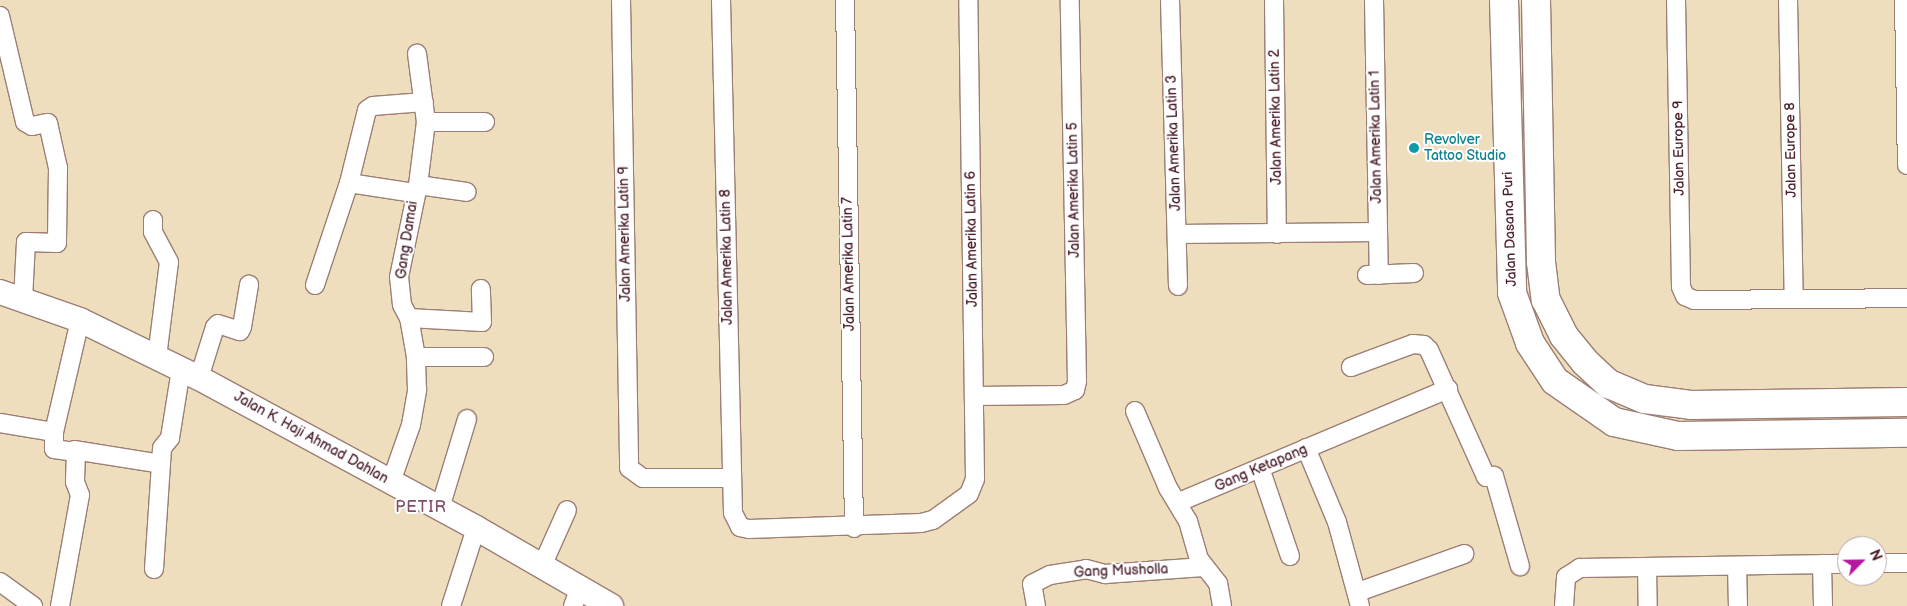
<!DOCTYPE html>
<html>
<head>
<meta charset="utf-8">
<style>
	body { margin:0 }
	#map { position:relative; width:1907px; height:606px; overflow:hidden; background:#eedebd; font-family:"Balsamiq Sans",sans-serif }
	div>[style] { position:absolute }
	.roads { filter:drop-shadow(1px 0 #9c7e74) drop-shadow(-1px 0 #9c7e74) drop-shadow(0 1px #9c7e74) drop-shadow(0 -1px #9c7e74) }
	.minor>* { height:18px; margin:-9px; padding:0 9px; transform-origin:9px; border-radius:9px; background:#fff }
	.secondary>* { height:24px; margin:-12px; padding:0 12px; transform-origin:12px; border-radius:12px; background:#fff }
	.primary>* { height:28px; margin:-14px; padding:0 14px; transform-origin:14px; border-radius:14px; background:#fff }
	.dots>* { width:14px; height:14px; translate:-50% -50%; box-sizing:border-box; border:2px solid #fff; border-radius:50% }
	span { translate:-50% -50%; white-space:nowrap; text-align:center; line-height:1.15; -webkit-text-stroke:4px #fff; paint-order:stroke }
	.street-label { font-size:14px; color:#4a1f2b }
	.culture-label { font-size:14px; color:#0d838f }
	.left { translate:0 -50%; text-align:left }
	.quarter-label { font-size:16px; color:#814d69; letter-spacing:1px }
	.north { position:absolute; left:1837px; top:536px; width:50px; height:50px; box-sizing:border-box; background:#fff; border:1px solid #b7a5aa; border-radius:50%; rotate:67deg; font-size:14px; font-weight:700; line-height:20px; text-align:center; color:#4a1f2b }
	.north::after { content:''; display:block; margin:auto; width:18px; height:22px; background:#b5179e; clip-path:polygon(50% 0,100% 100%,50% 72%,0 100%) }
</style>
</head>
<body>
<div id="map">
	<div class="roads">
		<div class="minor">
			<i style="left:621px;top:0;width:468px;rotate:89deg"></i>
			<i style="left:629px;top:468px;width:17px;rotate:36deg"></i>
			<i style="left:643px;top:478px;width:89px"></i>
			<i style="left:721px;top:0;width:513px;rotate:88.66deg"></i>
			<i style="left:733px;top:513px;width:16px;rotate:63deg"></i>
			<i style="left:740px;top:527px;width:9px;rotate:13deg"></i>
			<i style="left:749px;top:529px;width:172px;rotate:-2deg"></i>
			<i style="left:921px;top:523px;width:12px;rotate:-14deg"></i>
			<i style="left:933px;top:520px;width:44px;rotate:-35.8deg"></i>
			<i style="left:969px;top:494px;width:16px;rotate:-68deg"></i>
			<i style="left:975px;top:479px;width:479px;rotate:-90.8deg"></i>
			<i style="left:845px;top:0;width:528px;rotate:89.02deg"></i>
			<i style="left:1170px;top:0;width:286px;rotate:88.4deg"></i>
			<i style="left:1274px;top:0;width:234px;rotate:89.3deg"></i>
			<i style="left:1374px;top:0;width:275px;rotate:89deg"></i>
			<i style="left:1676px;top:0;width:287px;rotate:89deg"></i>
			<i style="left:1681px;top:287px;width:10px;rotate:66deg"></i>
			<i style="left:1685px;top:296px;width:10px;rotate:24deg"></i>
			<i style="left:1694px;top:300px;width:213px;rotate:-0.5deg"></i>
			<i style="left:1788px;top:0;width:299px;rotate:88.9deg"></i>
			<i style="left:1904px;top:0;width:165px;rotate:89deg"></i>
			<i style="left:0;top:16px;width:109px;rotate:76.7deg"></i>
			<i style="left:25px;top:122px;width:8px;rotate:30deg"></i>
			<i style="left:32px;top:126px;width:16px;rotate:-11deg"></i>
			<i style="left:48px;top:123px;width:46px;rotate:77.5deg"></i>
			<i style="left:58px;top:168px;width:75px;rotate:90.8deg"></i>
			<i style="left:57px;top:243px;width:31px;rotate:-178deg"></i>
			<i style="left:26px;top:242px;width:57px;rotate:93deg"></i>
			<i style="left:426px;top:122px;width:59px"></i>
			<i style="left:349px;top:183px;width:75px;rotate:-76.1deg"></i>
			<i style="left:367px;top:110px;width:7px;rotate:-34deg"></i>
			<i style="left:373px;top:106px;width:51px;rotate:-4.5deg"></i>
			<i style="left:418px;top:185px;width:49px;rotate:8.1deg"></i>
			<i style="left:153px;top:220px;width:12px;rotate:90deg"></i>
			<i style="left:153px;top:232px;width:34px;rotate:62deg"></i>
			<i style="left:169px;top:262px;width:96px;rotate:97.2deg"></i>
			<i style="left:1177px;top:234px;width:201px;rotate:-0.6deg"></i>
			<i style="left:1367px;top:275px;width:47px;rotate:-2.4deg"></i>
			<i style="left:315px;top:285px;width:108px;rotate:-71.6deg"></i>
			<i style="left:349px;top:183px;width:66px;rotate:8.7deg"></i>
			<i style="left:409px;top:318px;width:73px;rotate:3.1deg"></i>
			<i style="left:482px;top:322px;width:33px;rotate:-92deg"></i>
			<i style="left:416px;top:357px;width:68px"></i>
			<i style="left:1351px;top:367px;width:66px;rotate:-20.4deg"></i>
			<i style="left:1413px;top:344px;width:11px;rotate:5deg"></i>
			<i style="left:1424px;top:345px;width:7px;rotate:45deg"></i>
			<i style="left:1429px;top:350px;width:139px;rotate:65.8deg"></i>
			<i style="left:1486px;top:477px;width:8px;rotate:-7deg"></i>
			<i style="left:1494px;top:476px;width:94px;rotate:73.9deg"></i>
			<i style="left:199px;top:378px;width:53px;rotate:-72.6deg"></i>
			<i style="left:215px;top:327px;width:4px;rotate:-45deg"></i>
			<i style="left:218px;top:324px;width:23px;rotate:18deg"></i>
			<i style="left:240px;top:331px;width:4px;rotate:-63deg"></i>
			<i style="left:242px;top:327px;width:43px;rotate:-80.5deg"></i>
			<i style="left:974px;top:396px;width:90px;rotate:-0.6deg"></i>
			<i style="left:1064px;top:395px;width:12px;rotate:-24deg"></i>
			<i style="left:1075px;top:390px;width:9px;rotate:-77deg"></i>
			<i style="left:1077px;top:381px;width:381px;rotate:-91.1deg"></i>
			<i style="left:1135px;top:411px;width:84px;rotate:66.8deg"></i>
			<i style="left:1168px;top:488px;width:39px;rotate:59deg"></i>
			<i style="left:1188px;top:521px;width:40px;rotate:74deg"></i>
			<i style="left:1199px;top:559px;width:31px;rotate:52deg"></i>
			<i style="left:1218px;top:583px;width:23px;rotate:80deg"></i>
			<i style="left:0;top:423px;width:55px;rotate:9.5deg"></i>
			<i style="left:54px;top:432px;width:17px;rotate:90deg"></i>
			<i style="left:54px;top:449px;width:22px;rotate:8deg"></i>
			<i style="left:76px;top:452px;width:30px;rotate:92deg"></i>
			<i style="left:75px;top:482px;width:14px;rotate:69deg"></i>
			<i style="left:80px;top:495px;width:113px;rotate:100.2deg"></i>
			<i style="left:54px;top:432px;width:115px;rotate:-76.9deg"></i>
			<i style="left:1306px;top:448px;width:80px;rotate:67.3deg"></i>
			<i style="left:1337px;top:522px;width:87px;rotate:74.7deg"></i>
			<i style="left:74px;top:450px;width:88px;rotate:9.1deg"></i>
			<i style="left:1260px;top:468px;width:93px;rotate:71.2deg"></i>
			<i style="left:391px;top:482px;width:60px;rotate:-70.7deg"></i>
			<i style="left:411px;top:425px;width:36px;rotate:-80deg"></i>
			<i style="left:417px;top:390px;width:33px;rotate:-92deg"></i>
			<i style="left:416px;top:357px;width:40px;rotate:-100deg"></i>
			<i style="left:409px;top:318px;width:15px;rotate:-118deg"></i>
			<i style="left:402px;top:305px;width:28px;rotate:-96deg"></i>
			<i style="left:399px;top:277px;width:94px;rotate:-78.3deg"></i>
			<i style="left:418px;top:185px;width:64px;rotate:-82.8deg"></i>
			<i style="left:426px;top:122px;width:69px;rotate:-97.5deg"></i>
			<i style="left:1179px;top:502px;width:292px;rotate:-22.8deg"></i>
			<i style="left:440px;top:508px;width:93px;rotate:-73.1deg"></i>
			<i style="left:1877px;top:563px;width:30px"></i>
			<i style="left:1822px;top:564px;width:42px;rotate:88.6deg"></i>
			<i style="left:542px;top:566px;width:61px;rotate:-65.9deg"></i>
			<i style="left:1737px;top:566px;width:40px;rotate:88.6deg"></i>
			<i style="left:1647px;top:567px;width:39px;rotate:89deg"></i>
			<i style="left:154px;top:569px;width:121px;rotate:-86.2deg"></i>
			<i style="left:162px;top:448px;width:13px;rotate:-51deg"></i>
			<i style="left:170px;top:438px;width:70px;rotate:-80.9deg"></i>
			<i style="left:0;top:582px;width:41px;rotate:36deg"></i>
			<i style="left:1358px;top:592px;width:113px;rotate:-19.7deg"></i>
			<i style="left:451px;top:606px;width:82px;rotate:-72.2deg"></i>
			<i style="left:573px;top:606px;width:19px;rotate:-69deg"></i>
			<i style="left:1036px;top:606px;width:22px;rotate:-100deg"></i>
			<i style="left:1032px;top:584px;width:20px;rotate:-27deg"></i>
			<i style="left:1050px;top:575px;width:36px;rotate:-9deg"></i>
			<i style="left:1086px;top:569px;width:20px;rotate:15deg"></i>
			<i style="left:1105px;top:574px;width:99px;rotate:-4deg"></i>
			<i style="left:1564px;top:606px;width:29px;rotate:-86deg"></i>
			<i style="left:1566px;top:577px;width:17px;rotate:-33deg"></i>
			<i style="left:1580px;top:568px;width:267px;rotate:-0.9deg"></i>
		</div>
		<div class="secondary">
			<i style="left:0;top:292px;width:85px;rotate:19.3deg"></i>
			<i style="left:80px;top:320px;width:132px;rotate:26deg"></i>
			<i style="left:199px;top:378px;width:315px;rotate:28.4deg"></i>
			<i style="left:476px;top:528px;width:156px;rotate:30deg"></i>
		</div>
		<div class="primary">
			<i style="left:1504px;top:0;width:293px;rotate:88.4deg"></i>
			<i style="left:1512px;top:293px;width:53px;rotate:70.2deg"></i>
			<i style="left:1530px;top:343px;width:45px;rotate:56.7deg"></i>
			<i style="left:1555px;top:381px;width:72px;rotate:34.8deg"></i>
			<i style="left:1614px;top:422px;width:66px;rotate:12.3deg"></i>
			<i style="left:1678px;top:436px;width:229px;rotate:-0.8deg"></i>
			<i style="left:1536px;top:0;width:262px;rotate:88.9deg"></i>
			<i style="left:1541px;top:262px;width:38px;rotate:83deg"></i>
			<i style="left:1546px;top:300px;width:40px;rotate:63.4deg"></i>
			<i style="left:1564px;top:336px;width:33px;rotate:51deg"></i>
			<i style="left:1585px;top:362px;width:33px;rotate:43deg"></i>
			<i style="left:1609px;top:384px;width:39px;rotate:23deg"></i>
			<i style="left:1645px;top:399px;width:46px;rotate:7.4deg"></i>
			<i style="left:1691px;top:405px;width:216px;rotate:-0.8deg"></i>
		</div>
	</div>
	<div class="dots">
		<i style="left:1414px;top:148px;background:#0f9aa8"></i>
	</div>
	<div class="street-label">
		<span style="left:1276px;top:117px;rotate:-91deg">Jalan Amerika Latin 2</span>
		<span style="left:1376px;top:137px;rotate:-91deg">Jalan Amerika Latin 1</span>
		<span style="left:1174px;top:143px;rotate:-92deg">Jalan Amerika Latin 3</span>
		<span style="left:1679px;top:148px;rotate:-91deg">Jalan Europe 9</span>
		<span style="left:1791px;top:150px;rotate:-91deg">Jalan Europe 8</span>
		<span style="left:1074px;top:190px;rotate:-91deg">Jalan Amerika Latin 5</span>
		<span style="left:1510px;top:229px;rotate:-92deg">Jalan Dasana Puri</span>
		<span style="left:625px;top:234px;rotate:-91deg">Jalan Amerika Latin 9</span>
		<span style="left:972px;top:239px;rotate:-91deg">Jalan Amerika Latin 6</span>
		<span style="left:407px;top:240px;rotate:-81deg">Gang Damai</span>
		<span style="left:727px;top:257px;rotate:-91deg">Jalan Amerika Latin 8</span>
		<span style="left:849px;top:264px;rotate:-91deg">Jalan Amerika Latin 7</span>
		<span style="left:311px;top:438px;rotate:29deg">Jalan K. Haji Ahmad Dahlan</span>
		<span style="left:1261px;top:468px;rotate:-23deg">Gang Ketapang</span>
		<span style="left:1121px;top:571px;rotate:-2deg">Gang Musholla</span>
	</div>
	<div class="culture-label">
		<span class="left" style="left:1424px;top:148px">Revolver<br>Tattoo Studio</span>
	</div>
	<div class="quarter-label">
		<span style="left:421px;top:508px">PETIR</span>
	</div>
	<div class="north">N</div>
</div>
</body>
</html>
